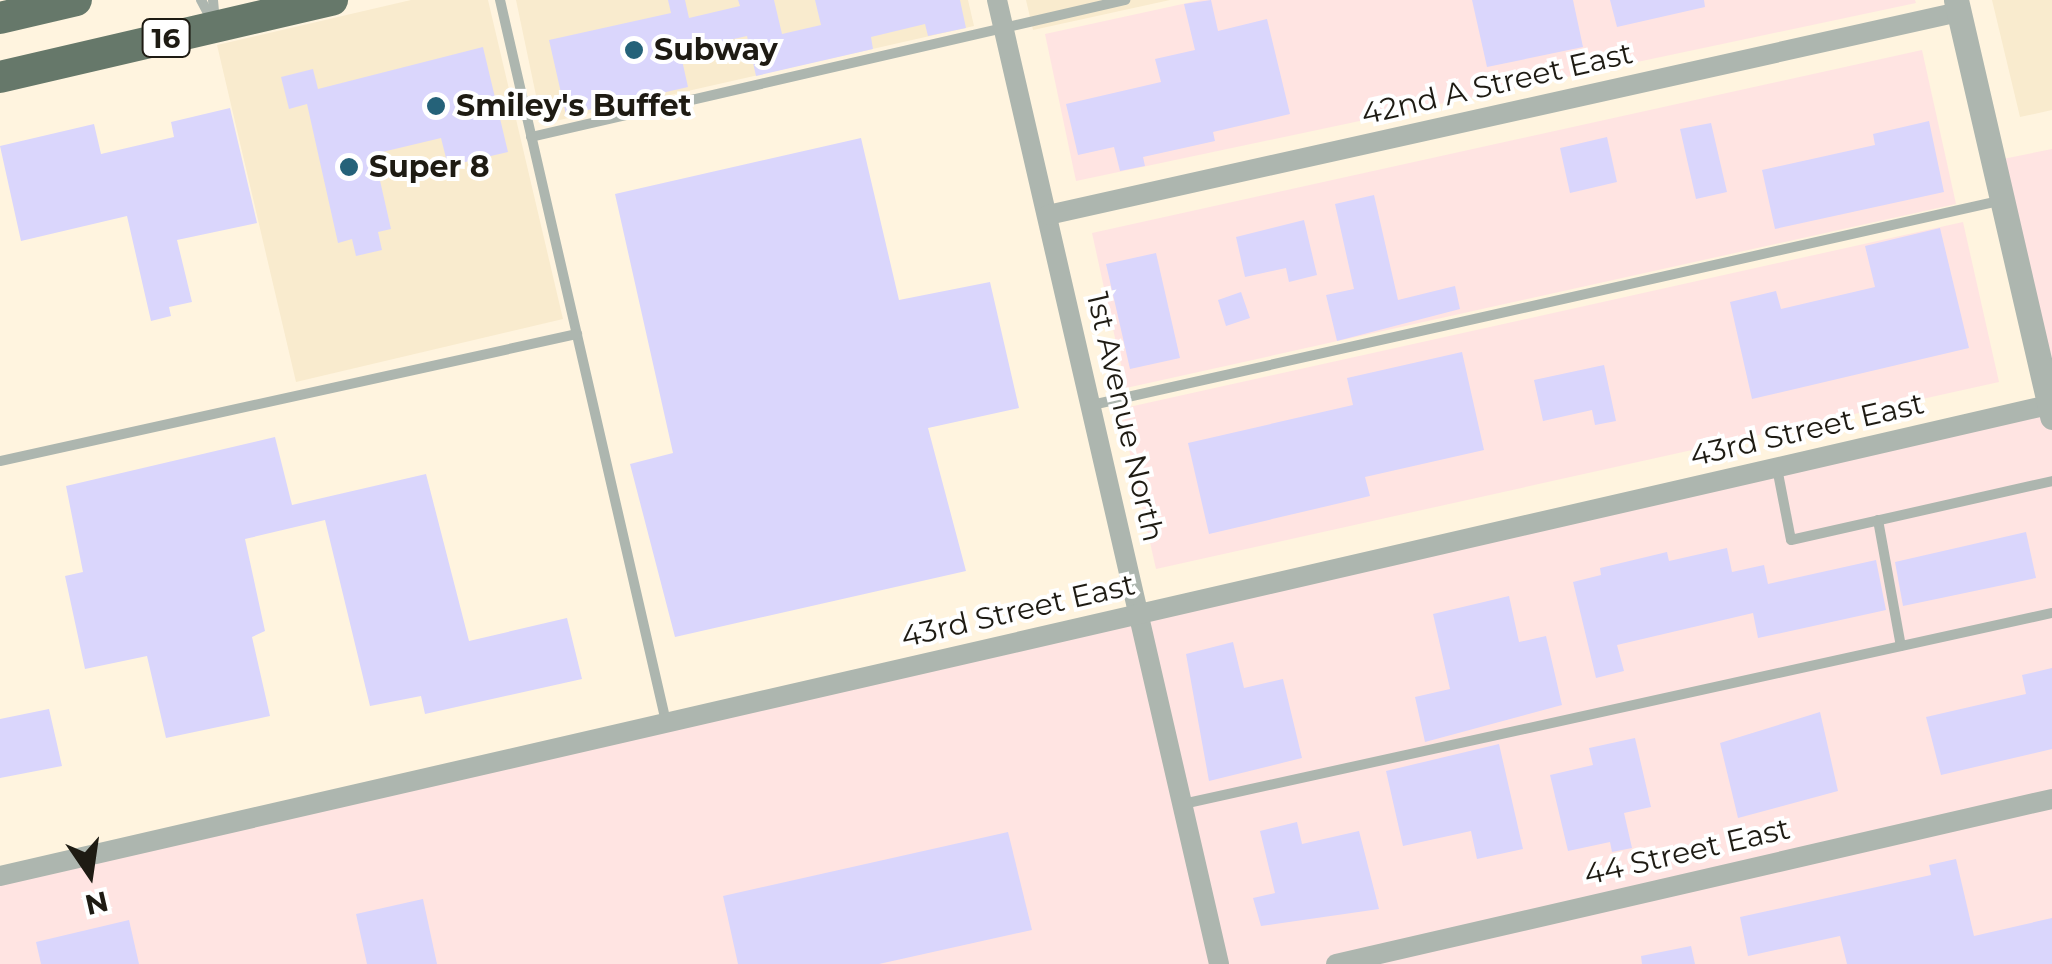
<!DOCTYPE html>
<html>
<head>
<meta charset="utf-8">
<style>
	body { margin:0 }
	#map { position:relative; width:2052px; height:964px; overflow:hidden; background:#fff4df; font-family:Montserrat,sans-serif }
	div>[style] { position:absolute }
	.built>* { inset:0; background:#f9ebce }
	.industrial>* { inset:0; background:#ffe4e2 }
	.building>* { inset:0; background:#dad6fc }
	.service>* { height:10px; margin:-5px; padding:0 5px; transform-origin:5px; border-radius:5px; background:#adb6af }
	.minor>* { height:20px; margin:-10px; padding:0 10px; transform-origin:10px; border-radius:10px; background:#adb6af }
	.tertiary>* { height:25px; margin:-12.5px; padding:0 12.5px; transform-origin:12.5px; border-radius:12.5px; background:#adb6af }
	.trunk>* { height:32px; margin:-16px; padding:0 16px; transform-origin:16px; border-radius:16px; background:#66786a }
	.dots>* { width:28px; height:28px; translate:-50% -50%; box-sizing:border-box; border:5px solid #fff; border-radius:50% }
	span { translate:-50% -50%; white-space:nowrap; text-align:center; line-height:1.15; -webkit-text-stroke:8px #fff; paint-order:stroke }
	.shield-label span { padding:2px 8px; background:#fff; border:2px solid; border-radius:8px; -webkit-text-stroke-width:0 }
	.shield-label { font-size:28px; color:#1e1b13; font-weight:700 }
	.poi-label { font-size:30px; color:#1e1b13; font-weight:700 }
	.left { translate:0 -50%; text-align:left }
	.street-label { font-size:30px; color:#1e1b13 }
	.north { position:absolute; left:40px; top:824px; width:100px; height:100px; -webkit-text-stroke:8px #fff; paint-order:stroke; rotate:167deg; font-size:28px; font-weight:700; line-height:40px; text-align:center; color:#1e1b13 }
	.north::after { content:''; display:block; margin:auto; width:35px; height:45px; background:#1e1b13; clip-path:polygon(50% 0,100% 100%,50% 72%,0 100%) }
</style>
</head>
<body>
<div id="map">
	<div class="built">
		<i style="clip-path:polygon(411px 0,488px 0,563px 319px,296px 382px,217px 45px)"></i>
		<i style="clip-path:polygon(516px 0,968px 0,974px 26px,542px 124px)"></i>
		<i style="clip-path:polygon(1026px 0,1170px 0,1033px 30px)"></i>
		<i style="clip-path:polygon(1992px 0,2052px 0,2052px 110px,2020px 117px)"></i>
	</div>
	<div class="industrial">
		<i style="clip-path:polygon(1201px 0,1915px 0,1916px 3px,1076px 181px,1045px 34px)"></i>
		<i style="clip-path:polygon(1922px 50px,1956px 204px,1126px 388px,1092px 233px)"></i>
		<i style="clip-path:polygon(2052px 149px,2052px 964px,0 964px,0 876px,2049px 405px,1993px 161px)"></i>
		<i style="clip-path:polygon(1963px 222px,1999px 382px,1156px 569px,1120px 409px)"></i>
	</div>
	<div class="building">
		<i style="clip-path:polygon(668px 0,685px 0,689px 18px,740px 6px,738px 0,774px 0,782px 34px,821px 25px,815px 0,960px 0,966px 28px,928px 36px,925px 24px,871px 37px,873px 49px,756px 76px,747px 36px,680px 51px,688px 87px,566px 115px,549px 40px,671px 13px)"></i>
		<i style="clip-path:polygon(1211px 0,1218px 31px,1267px 19px,1290px 114px,1213px 132px,1215px 141px,1143px 157px,1145px 166px,1120px 171px,1114px 147px,1078px 155px,1066px 104px,1161px 82px,1155px 59px,1195px 50px,1184px 4px)"></i>
		<i style="clip-path:polygon(1472px 0,1573px 0,1583px 47px,1487px 67px)"></i>
		<i style="clip-path:polygon(1610px 0,1704px 0,1705px 7px,1617px 27px)"></i>
		<i style="clip-path:polygon(483px 47px,508px 152px,448px 166px,441px 138px,374px 154px,391px 229px,378px 232px,382px 250px,356px 256px,352px 239px,338px 243px,307px 104px,289px 109px,281px 77px,313px 69px,318px 89px)"></i>
		<i style="clip-path:polygon(230px 108px,257px 223px,177px 240px,192px 302px,169px 307px,171px 316px,151px 321px,127px 216px,21px 241px,0 146px,94px 124px,101px 154px,174px 137px,171px 122px)"></i>
		<i style="clip-path:polygon(1929px 121px,1944px 192px,1775px 229px,1762px 170px,1875px 145px,1873px 134px)"></i>
		<i style="clip-path:polygon(1711px 123px,1727px 192px,1696px 199px,1680px 129px)"></i>
		<i style="clip-path:polygon(1607px 137px,1617px 182px,1570px 193px,1560px 148px)"></i>
		<i style="clip-path:polygon(861px 138px,899px 300px,990px 282px,1019px 408px,928px 428px,966px 571px,675px 637px,630px 464px,673px 453px,615px 194px)"></i>
		<i style="clip-path:polygon(1374px 195px,1398px 300px,1455px 286px,1460px 309px,1337px 341px,1326px 295px,1354px 289px,1335px 204px)"></i>
		<i style="clip-path:polygon(1304px 220px,1317px 275px,1289px 282px,1286px 268px,1245px 277px,1236px 237px)"></i>
		<i style="clip-path:polygon(1940px 228px,1969px 348px,1752px 399px,1730px 302px,1776px 291px,1781px 309px,1875px 287px,1865px 246px)"></i>
		<i style="clip-path:polygon(1156px 253px,1180px 358px,1130px 369px,1106px 264px)"></i>
		<i style="clip-path:polygon(1241px 292px,1250px 318px,1226px 326px,1218px 300px)"></i>
		<i style="clip-path:polygon(1462px 352px,1484px 450px,1365px 477px,1370px 496px,1209px 534px,1188px 443px,1353px 405px,1347px 378px)"></i>
		<i style="clip-path:polygon(1604px 365px,1616px 421px,1595px 425px,1592px 410px,1543px 421px,1534px 380px)"></i>
		<i style="clip-path:polygon(275px 437px,292px 505px,426px 474px,469px 641px,567px 618px,582px 679px,425px 714px,421px 696px,370px 706px,325px 520px,245px 539px,265px 631px,252px 637px,270px 716px,166px 738px,147px 656px,85px 669px,65px 576px,83px 572px,66px 486px)"></i>
		<i style="clip-path:polygon(2026px 532px,2036px 578px,1903px 606px,1895px 562px)"></i>
		<i style="clip-path:polygon(1727px 548px,1732px 572px,1764px 565px,1768px 584px,1876px 560px,1886px 610px,1758px 638px,1753px 613px,1617px 645px,1624px 671px,1596px 678px,1573px 582px,1601px 575px,1600px 568px,1667px 552px,1669px 561px)"></i>
		<i style="clip-path:polygon(1509px 596px,1519px 642px,1546px 636px,1562px 705px,1425px 742px,1415px 697px,1450px 689px,1433px 614px)"></i>
		<i style="clip-path:polygon(1233px 642px,1244px 688px,1283px 679px,1302px 758px,1209px 781px,1186px 654px)"></i>
		<i style="clip-path:polygon(2052px 668px,2052px 749px,1941px 775px,1926px 717px,2026px 694px,2022px 675px)"></i>
		<i style="clip-path:polygon(49px 709px,62px 766px,0 778px,0 719px)"></i>
		<i style="clip-path:polygon(1820px 712px,1838px 791px,1738px 818px,1720px 743px)"></i>
		<i style="clip-path:polygon(1635px 738px,1651px 807px,1624px 813px,1632px 848px,1612px 852px,1610px 842px,1568px 851px,1550px 775px,1593px 765px,1589px 748px)"></i>
		<i style="clip-path:polygon(1499px 744px,1523px 849px,1477px 859px,1471px 831px,1403px 846px,1386px 771px)"></i>
		<i style="clip-path:polygon(1297px 822px,1302px 844px,1359px 831px,1379px 909px,1261px 926px,1253px 898px,1275px 893px,1260px 831px)"></i>
		<i style="clip-path:polygon(1008px 832px,1032px 930px,879px 964px,738px 964px,723px 896px)"></i>
		<i style="clip-path:polygon(1956px 859px,1974px 936px,2052px 918px,2052px 964px,1847px 964px,1840px 936px,1748px 956px,1740px 917px,1931px 875px,1929px 865px)"></i>
		<i style="clip-path:polygon(423px 899px,437px 964px,367px 964px,356px 914px)"></i>
		<i style="clip-path:polygon(129px 920px,139px 964px,41px 964px,36px 942px)"></i>
		<i style="clip-path:polygon(1691px 946px,1695px 964px,1642px 964px,1641px 956px)"></i>
	</div>
	<div class="service">
		<i style="left:201px;top:0;width:24px;rotate:62deg"></i>
		<i style="left:213px;top:0;width:21px;rotate:85deg"></i>
		<i style="left:500px;top:0;width:741px;rotate:77.05deg"></i>
		<i style="left:531px;top:137px;width:610px;rotate:-12.99deg"></i>
		<i style="left:1092px;top:405px;width:930px;rotate:-12.68deg"></i>
		<i style="left:0;top:461px;width:591px;rotate:-12.41deg"></i>
		<i style="left:1777px;top:468px;width:73px;rotate:79deg"></i>
		<i style="left:1791px;top:540px;width:268px;rotate:-12.7deg"></i>
		<i style="left:1878px;top:520px;width:128px;rotate:79.7deg"></i>
		<i style="left:1183px;top:804px;width:890px;rotate:-12.4deg"></i>
	</div>
	<div class="minor">
		<i style="left:997px;top:0;width:989px;rotate:77.03deg"></i>
		<i style="left:1048px;top:215px;width:933px;rotate:-12.56deg"></i>
		<i style="left:0;top:876px;width:2102px;rotate:-12.95deg"></i>
		<i style="left:1336px;top:964px;width:735px;rotate:-12.98deg"></i>
	</div>
	<div class="tertiary">
		<i style="left:1956px;top:0;width:428px;rotate:77deg"></i>
	</div>
	<div class="trunk">
		<i style="left:0;top:18px;width:78px;rotate:-13.3deg"></i>
		<i style="left:0;top:77px;width:341px;rotate:-13.1deg"></i>
	</div>
	<div class="dots">
		<i style="left:634px;top:50px;background:#256279"></i>
		<i style="left:436px;top:106px;background:#256279"></i>
		<i style="left:349px;top:167px;background:#256279"></i>
	</div>
	<div class="shield-label">
		<span style="left:166px;top:38px">16</span>
	</div>
	<div class="poi-label">
		<span class="left" style="left:654px;top:50px">Subway</span>
		<span class="left" style="left:456px;top:106px">Smiley's Buffet</span>
		<span class="left" style="left:369px;top:167px">Super 8</span>
	</div>
	<div class="street-label">
		<span style="left:1497px;top:84px;rotate:-13deg">42nd A Street East</span>
		<span style="left:1125px;top:417px;rotate:77deg">1st Avenue North</span>
		<span style="left:1807px;top:430px;rotate:-13deg">43rd Street East</span>
		<span style="left:1018px;top:611px;rotate:-13deg">43rd Street East</span>
		<span style="left:1687px;top:852px;rotate:-13deg">44 Street East</span>
	</div>
	<div class="north">N</div>
</div>
</body>
</html>
